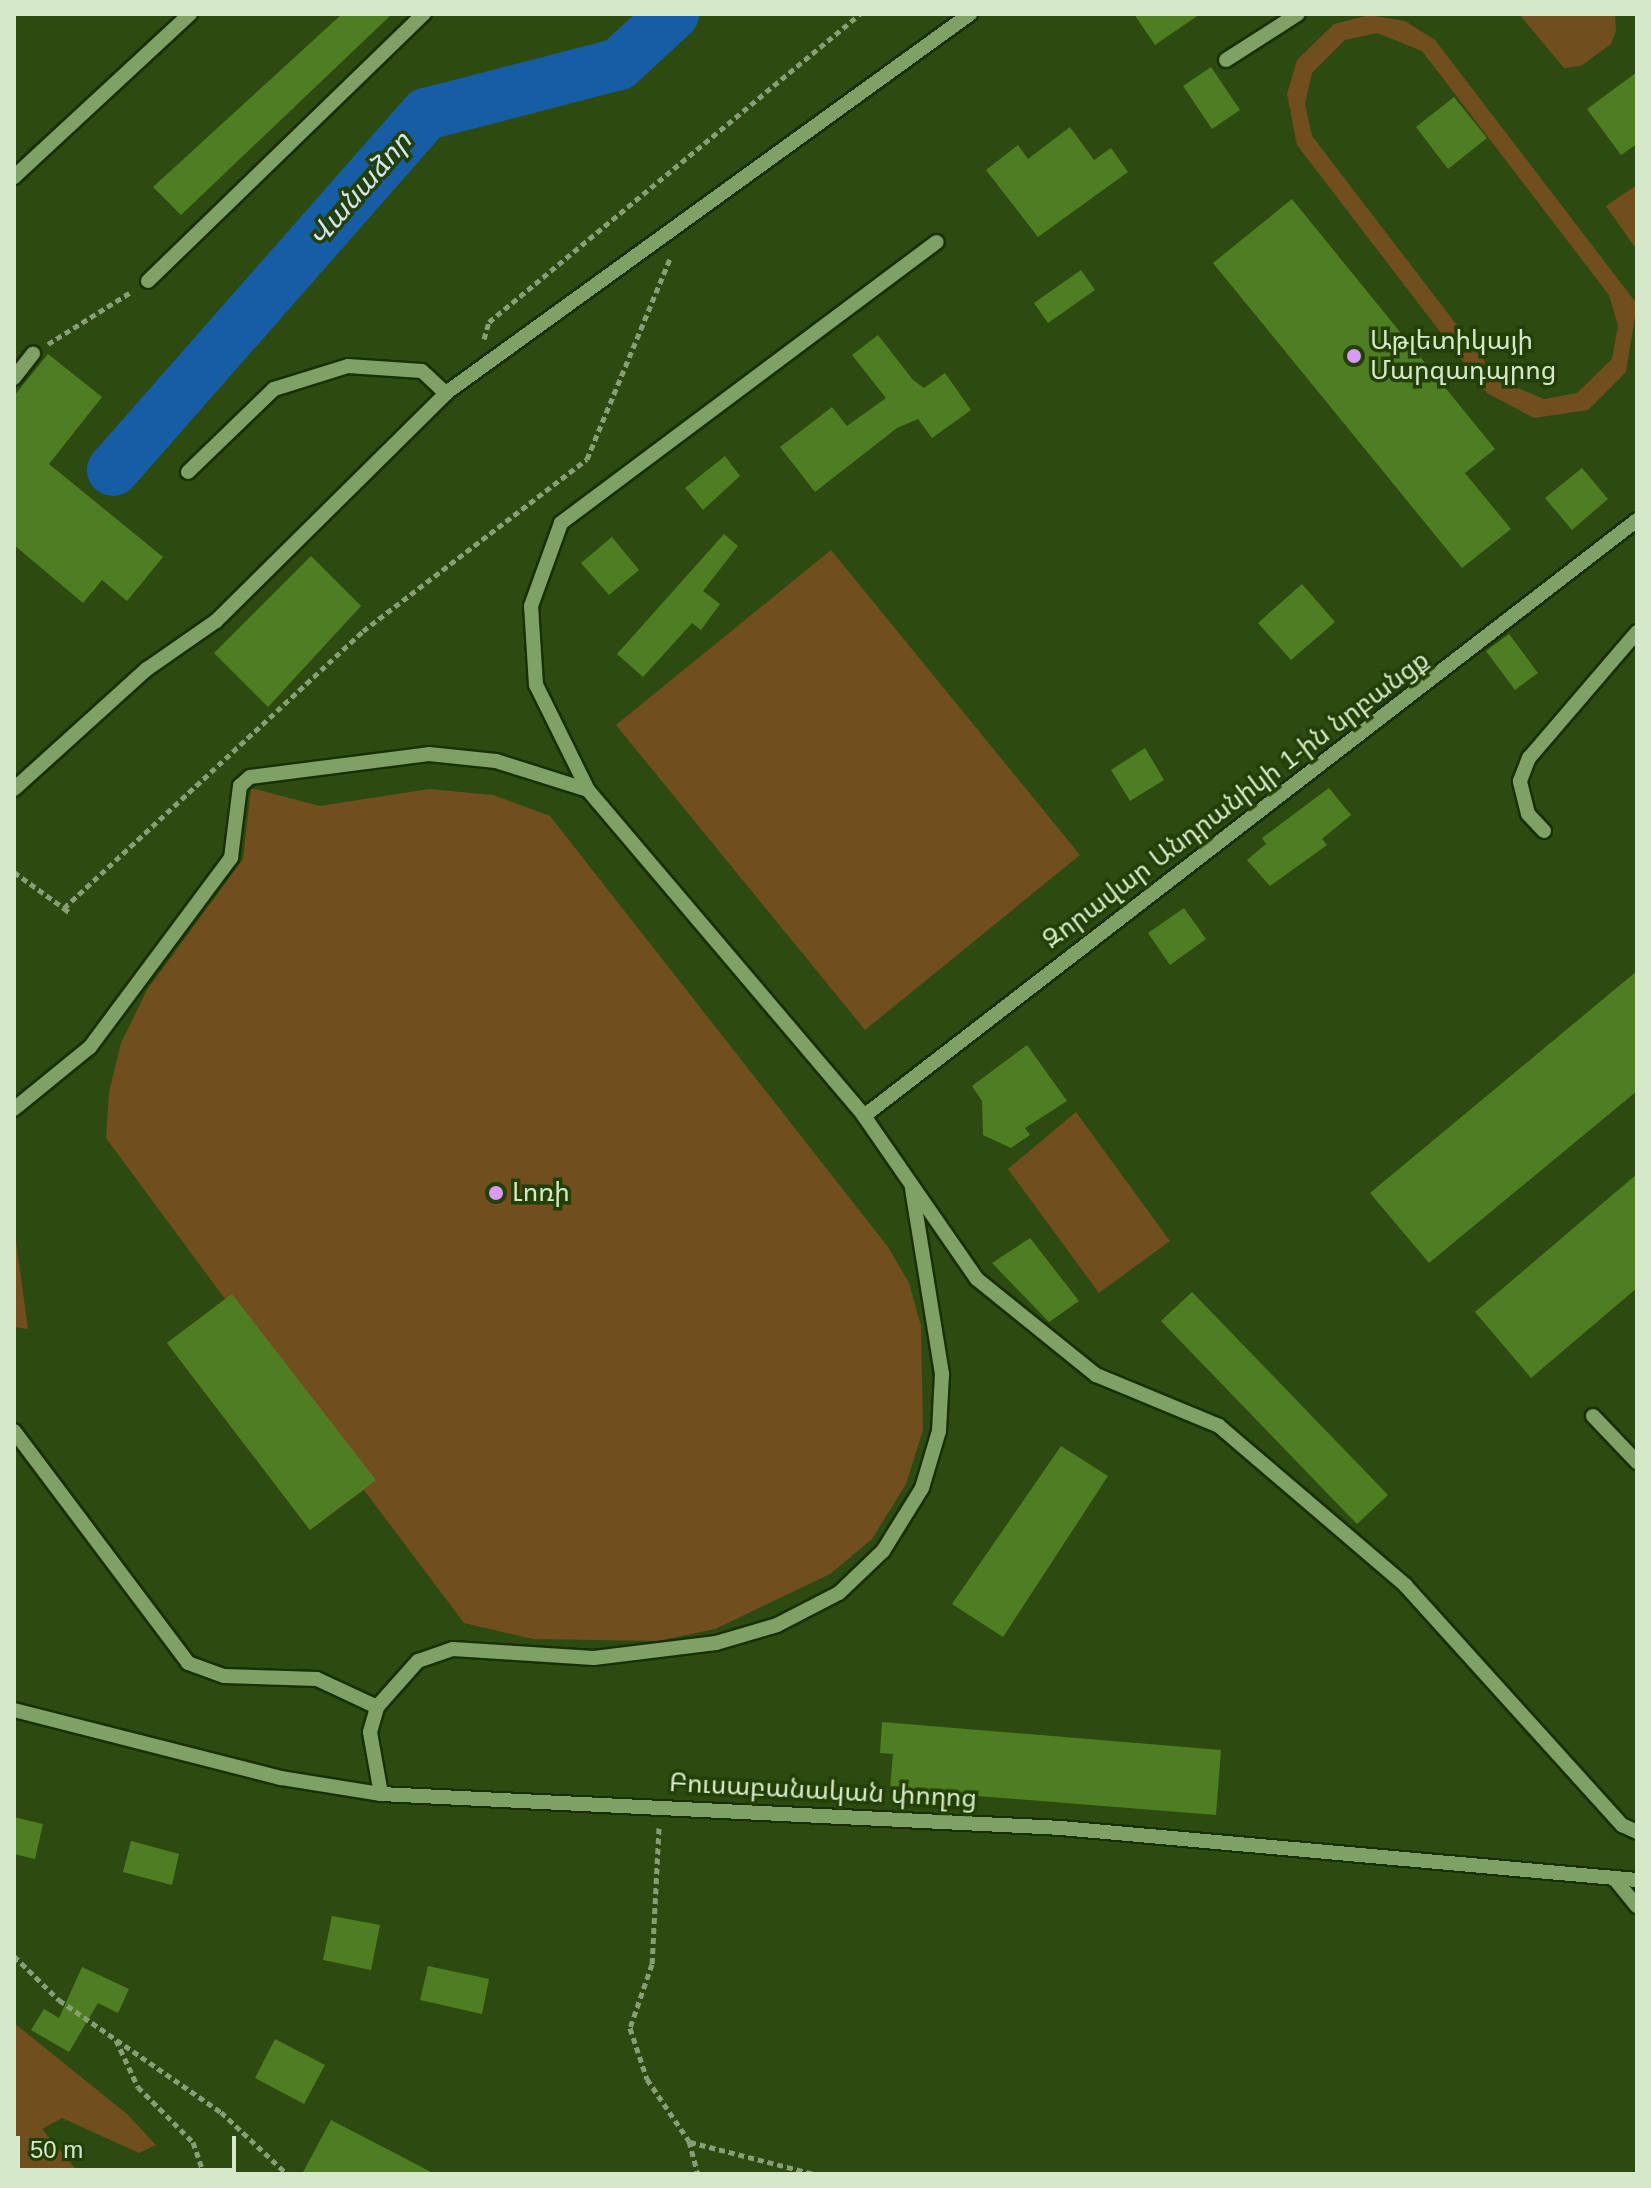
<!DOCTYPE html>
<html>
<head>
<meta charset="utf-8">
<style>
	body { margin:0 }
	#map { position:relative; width:1651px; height:2188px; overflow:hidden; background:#2d4b11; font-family:Helvetica,"Noto Sans Armenian",sans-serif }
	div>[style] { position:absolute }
	.green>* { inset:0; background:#704e1d }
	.river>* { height:52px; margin:-26px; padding:0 26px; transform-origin:26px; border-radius:26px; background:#165da4 }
	.building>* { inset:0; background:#4e7e21 }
	.path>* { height:5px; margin-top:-2.5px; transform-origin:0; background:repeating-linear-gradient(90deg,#889f75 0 6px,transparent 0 10px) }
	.roads { filter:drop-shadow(2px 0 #182f03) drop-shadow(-2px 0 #182f03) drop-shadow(0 2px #182f03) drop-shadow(0 -2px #182f03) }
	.minor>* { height:14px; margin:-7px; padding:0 7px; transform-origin:7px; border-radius:7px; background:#7fa166 }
	.dots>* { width:22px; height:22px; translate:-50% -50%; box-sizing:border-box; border:4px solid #234004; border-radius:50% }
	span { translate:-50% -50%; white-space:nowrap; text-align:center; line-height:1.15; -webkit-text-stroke:7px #234004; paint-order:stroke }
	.poi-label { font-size:26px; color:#d6e8ca }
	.left { translate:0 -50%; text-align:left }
	.street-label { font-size:26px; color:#d6e8ca }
	.water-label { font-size:28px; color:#d4e5f9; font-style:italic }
	.frame { position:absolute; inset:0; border:16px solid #d6e8ca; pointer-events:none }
	.scale { position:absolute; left:16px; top:2136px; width:220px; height:36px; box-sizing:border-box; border:4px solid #d6e8ca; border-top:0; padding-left:10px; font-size:24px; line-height:28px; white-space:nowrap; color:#d6e8ca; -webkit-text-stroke:6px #234004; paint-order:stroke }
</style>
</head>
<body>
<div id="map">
	<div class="green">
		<i style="clip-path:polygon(1519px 14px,1615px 14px,1616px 31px,1611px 44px,1581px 66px,1564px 68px)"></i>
		<i style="clip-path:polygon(evenodd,1369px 15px,1405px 21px,1435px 40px,1637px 304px,1626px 372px,1588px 410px,1534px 418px,1487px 393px,1297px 145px,1287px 94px,1297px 60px,1334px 24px,1369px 15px,1377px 33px,1422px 51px,1609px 295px,1618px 326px,1612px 359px,1577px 393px,1544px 399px,1499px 380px,1312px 136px,1305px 104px,1312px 73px,1345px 40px,1377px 33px)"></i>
		<i style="clip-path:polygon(1637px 185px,1637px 250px,1606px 206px)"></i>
		<i style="clip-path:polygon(831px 550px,1080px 855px,865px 1030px,616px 725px)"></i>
		<i style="clip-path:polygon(251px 788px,320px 806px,429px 789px,493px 795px,550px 816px,888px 1247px,909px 1283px,921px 1326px,923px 1430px,906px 1484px,872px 1539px,830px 1574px,715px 1629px,658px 1641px,533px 1639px,464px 1623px,364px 1490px,310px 1530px,167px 1343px,225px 1299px,106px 1138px,109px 1092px,121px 1043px,147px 990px,243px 859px)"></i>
		<i style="clip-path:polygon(1076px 1112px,1170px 1241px,1099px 1293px,1008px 1169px)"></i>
		<i style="clip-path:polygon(14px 1227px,28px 1329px,14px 1327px)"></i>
		<i style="clip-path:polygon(14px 2023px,127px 2114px,156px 2145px,139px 2153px,62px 2118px,42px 2129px,80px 2174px,14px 2174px)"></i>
	</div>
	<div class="river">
		<i style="left:113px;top:470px;width:474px;rotate:-48.7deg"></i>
		<i style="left:426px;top:114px;width:199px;rotate:-14.5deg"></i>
		<i style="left:619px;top:64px;width:74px;rotate:-42.8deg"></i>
	</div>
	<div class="building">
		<i style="clip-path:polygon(342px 14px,392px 14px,181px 215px,153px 187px)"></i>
		<i style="clip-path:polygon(1134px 14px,1200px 14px,1155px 45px)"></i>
		<i style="clip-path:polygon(1211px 67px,1240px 110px,1212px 129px,1183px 86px)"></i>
		<i style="clip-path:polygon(1637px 72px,1637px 144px,1621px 155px,1587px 109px)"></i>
		<i style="clip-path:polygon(1454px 97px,1487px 138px,1448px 169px,1416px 127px)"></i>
		<i style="clip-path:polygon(1070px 127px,1094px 160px,1111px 148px,1128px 172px,1038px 237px,986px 170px,1018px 145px,1028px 159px)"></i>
		<i style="clip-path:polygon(1292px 199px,1495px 449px,1465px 473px,1511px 529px,1462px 568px,1213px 263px)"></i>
		<i style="clip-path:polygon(1081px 270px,1095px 290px,1048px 323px,1034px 303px)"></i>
		<i style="clip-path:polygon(878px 335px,913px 380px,924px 388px,945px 373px,971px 410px,932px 438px,918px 419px,897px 428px,815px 492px,780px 447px,832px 407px,847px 426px,886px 398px,852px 355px)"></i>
		<i style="clip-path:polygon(48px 354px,102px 397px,49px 464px,163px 557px,127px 601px,102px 580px,83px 603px,14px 545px,14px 396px)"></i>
		<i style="clip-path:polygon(725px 456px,740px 476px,703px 510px,685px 488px)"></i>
		<i style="clip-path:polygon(1582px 468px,1608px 499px,1572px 530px,1545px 498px)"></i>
		<i style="clip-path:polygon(724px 534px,738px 546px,703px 591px,720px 604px,701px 630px,692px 623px,643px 677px,617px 654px)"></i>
		<i style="clip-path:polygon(612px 537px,639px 570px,609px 595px,581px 563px)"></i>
		<i style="clip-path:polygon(311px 556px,361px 606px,268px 707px,214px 653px)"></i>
		<i style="clip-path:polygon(1302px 584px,1335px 622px,1291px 660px,1258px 623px)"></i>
		<i style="clip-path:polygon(1509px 634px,1538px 673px,1515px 690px,1486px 651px)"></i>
		<i style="clip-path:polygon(1145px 748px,1164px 780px,1130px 801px,1111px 770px)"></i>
		<i style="clip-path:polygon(1329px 788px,1351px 815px,1322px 839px,1327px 845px,1270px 886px,1247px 860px,1266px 844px,1262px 838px)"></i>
		<i style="clip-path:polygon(1184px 908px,1206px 939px,1170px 965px,1148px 933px)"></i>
		<i style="clip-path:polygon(1637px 971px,1637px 1091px,1429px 1263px,1370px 1193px)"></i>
		<i style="clip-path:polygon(1027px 1045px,1067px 1101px,1025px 1128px,1030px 1135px,1011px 1148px,983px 1135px,982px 1101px,972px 1086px)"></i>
		<i style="clip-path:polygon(1637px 1174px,1637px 1288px,1531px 1378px,1475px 1312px)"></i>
		<i style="clip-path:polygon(1030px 1238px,1079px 1301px,1049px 1322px,992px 1263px)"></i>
		<i style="clip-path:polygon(1192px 1292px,1388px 1495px,1357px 1524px,1161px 1321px)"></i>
		<i style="clip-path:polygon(232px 1294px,376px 1480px,310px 1530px,167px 1343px)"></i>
		<i style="clip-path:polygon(1061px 1446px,1108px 1476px,1003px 1637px,952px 1604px)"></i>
		<i style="clip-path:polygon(882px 1722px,1221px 1750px,1216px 1815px,890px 1789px,893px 1754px,880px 1753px)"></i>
		<i style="clip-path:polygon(14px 1817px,43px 1824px,35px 1859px,14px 1854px)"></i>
		<i style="clip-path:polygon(131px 1841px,179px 1854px,172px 1885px,123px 1872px)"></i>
		<i style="clip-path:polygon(332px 1916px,380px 1925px,371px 1970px,323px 1960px)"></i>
		<i style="clip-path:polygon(428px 1966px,489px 1979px,482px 2014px,420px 2000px)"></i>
		<i style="clip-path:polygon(82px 1967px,129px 1989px,118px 2013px,98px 2003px,69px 2052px,31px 2030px,44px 2009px,59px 2018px)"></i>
		<i style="clip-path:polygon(275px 2039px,325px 2065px,304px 2104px,255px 2078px)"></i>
		<i style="clip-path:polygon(331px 2120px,435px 2174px,302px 2174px)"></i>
	</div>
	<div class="path">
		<i style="left:484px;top:339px;width:18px;rotate:-74deg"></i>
		<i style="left:489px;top:322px;width:482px;rotate:-39.7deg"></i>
		<i style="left:48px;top:344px;width:98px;rotate:-32.1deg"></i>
		<i style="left:14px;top:872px;width:62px;rotate:35.8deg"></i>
		<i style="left:64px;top:908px;width:408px;rotate:-42.8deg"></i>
		<i style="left:363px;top:631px;width:282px;rotate:-37.5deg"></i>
		<i style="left:587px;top:459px;width:217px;rotate:-67.5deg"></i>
		<i style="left:64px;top:908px;width:9px;rotate:41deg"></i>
		<i style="left:659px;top:1828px;width:136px;rotate:92.9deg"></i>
		<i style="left:652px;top:1964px;width:68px;rotate:109deg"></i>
		<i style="left:630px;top:2028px;width:54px;rotate:71.6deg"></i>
		<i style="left:647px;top:2079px;width:75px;rotate:55.9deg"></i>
		<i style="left:689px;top:2141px;width:34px;rotate:75deg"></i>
		<i style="left:14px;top:1956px;width:63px;rotate:44.4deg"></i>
		<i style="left:59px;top:2000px;width:197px;rotate:34.7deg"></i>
		<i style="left:221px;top:2112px;width:91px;rotate:43.2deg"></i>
		<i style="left:116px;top:2040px;width:52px;rotate:64.9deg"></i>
		<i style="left:138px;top:2087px;width:78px;rotate:45deg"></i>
		<i style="left:193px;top:2142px;width:34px;rotate:71deg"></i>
		<i style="left:690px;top:2142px;width:129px;rotate:14.4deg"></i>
	</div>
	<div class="roads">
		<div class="minor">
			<i style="left:1226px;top:60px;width:85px;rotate:-32.6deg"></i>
			<i style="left:14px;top:177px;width:240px;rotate:-42.8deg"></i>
			<i style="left:148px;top:281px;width:384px;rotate:-44.1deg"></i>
			<i style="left:14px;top:378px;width:31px;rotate:-52deg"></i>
			<i style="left:188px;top:472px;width:120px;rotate:-44deg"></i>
			<i style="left:274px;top:389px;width:77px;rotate:-17.3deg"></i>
			<i style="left:348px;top:366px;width:74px;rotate:3.9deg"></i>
			<i style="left:422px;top:371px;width:33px;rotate:43deg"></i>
			<i style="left:14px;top:789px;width:179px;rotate:-42.1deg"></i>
			<i style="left:147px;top:669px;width:84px;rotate:-34.8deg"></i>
			<i style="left:216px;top:621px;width:324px;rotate:-44.7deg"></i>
			<i style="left:446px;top:393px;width:647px;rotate:-35.88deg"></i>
			<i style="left:588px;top:790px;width:117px;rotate:-116.3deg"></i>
			<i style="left:536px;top:685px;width:79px;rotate:-93.6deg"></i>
			<i style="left:531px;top:606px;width:88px;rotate:-70.1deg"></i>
			<i style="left:561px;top:523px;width:469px;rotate:-36.8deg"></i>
			<i style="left:1544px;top:831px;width:23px;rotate:-133deg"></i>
			<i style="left:1528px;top:814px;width:34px;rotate:-104deg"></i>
			<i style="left:1520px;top:781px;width:25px;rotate:-69deg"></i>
			<i style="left:1529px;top:758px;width:166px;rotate:-49.4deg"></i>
			<i style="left:14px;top:1109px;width:98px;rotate:-39.2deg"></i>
			<i style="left:90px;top:1047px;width:236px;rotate:-53.3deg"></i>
			<i style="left:231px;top:858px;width:73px;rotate:-82.9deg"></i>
			<i style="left:240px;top:786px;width:13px;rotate:-42deg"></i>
			<i style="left:250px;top:777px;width:180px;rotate:-7.3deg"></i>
			<i style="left:429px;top:754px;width:67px;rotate:6deg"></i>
			<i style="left:496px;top:761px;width:96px;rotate:17.5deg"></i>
			<i style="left:588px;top:790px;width:427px;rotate:49.7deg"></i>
			<i style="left:864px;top:1116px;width:198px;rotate:55.3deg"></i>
			<i style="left:977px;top:1279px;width:153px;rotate:38.9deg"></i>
			<i style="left:1096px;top:1375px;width:133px;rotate:22.5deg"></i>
			<i style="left:1219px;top:1426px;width:245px;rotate:40.5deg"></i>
			<i style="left:1405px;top:1585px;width:324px;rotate:47.9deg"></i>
			<i style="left:1622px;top:1825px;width:17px;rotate:25deg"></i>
			<i style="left:864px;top:1116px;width:976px;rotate:-37.63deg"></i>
			<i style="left:1593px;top:1416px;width:64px;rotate:46.3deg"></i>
			<i style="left:14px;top:1431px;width:290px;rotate:53.1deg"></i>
			<i style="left:188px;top:1663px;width:38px;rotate:20deg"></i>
			<i style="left:224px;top:1676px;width:93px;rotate:1.8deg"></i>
			<i style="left:317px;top:1679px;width:66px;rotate:25deg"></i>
			<i style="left:14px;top:1710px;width:276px;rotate:14.3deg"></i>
			<i style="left:281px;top:1778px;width:101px;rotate:9.1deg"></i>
			<i style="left:381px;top:1794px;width:681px;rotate:2.86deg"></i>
			<i style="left:1061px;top:1828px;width:578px;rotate:5.16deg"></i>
			<i style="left:381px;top:1794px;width:63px;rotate:-100.1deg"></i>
			<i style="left:370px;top:1732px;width:26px;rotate:-74deg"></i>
			<i style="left:377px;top:1707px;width:62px;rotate:-48.3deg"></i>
			<i style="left:418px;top:1661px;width:37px;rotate:-19deg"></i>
			<i style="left:453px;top:1649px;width:141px;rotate:3.7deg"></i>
			<i style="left:594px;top:1658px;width:123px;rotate:-7deg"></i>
			<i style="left:716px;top:1643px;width:64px;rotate:-16.4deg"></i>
			<i style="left:777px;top:1625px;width:70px;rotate:-27.3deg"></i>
			<i style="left:839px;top:1593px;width:61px;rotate:-43.7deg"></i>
			<i style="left:883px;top:1551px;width:74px;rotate:-58.2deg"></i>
			<i style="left:922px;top:1488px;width:59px;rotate:-73.4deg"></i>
			<i style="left:939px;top:1431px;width:57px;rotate:-87deg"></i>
			<i style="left:942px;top:1374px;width:187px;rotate:-99.2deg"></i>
			<i style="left:1614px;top:1878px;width:36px;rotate:51deg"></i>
		</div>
	</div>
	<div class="dots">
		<i style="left:1354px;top:356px;background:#d79bf9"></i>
		<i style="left:496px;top:1193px;background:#d79bf9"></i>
	</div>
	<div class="poi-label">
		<span class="left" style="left:1370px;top:356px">Աթլետիկայի<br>Մարզադպրոց</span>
		<span class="left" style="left:512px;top:1193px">Լոռի</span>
	</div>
	<div class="street-label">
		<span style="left:1236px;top:800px;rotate:-37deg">Զորավար Անդրանիկի 1-ին նրբանցք</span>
		<span style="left:823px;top:1791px;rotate:3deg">Բուսաբանական փողոց</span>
	</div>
	<div class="water-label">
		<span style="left:360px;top:189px;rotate:-49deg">Վանաձոր</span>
	</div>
	<div class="frame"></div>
	<div class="scale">50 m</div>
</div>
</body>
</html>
